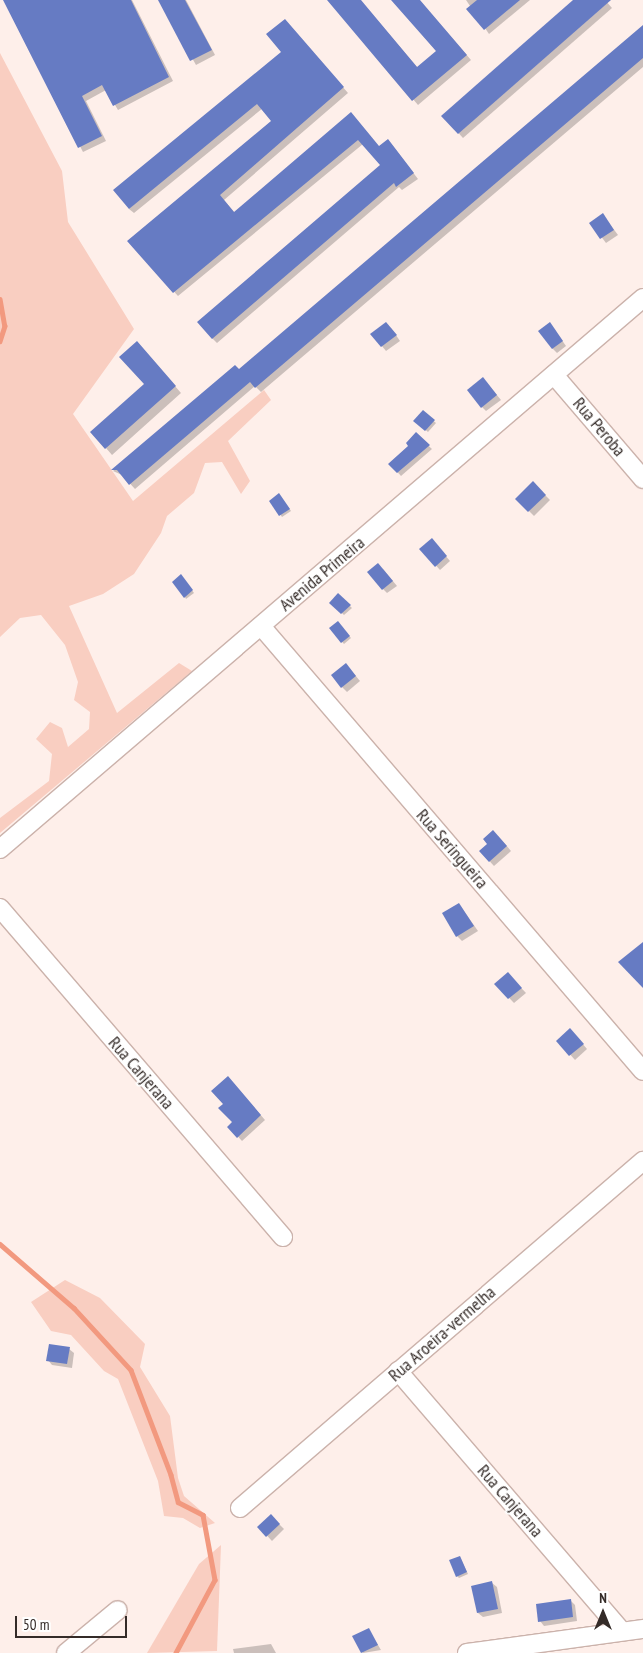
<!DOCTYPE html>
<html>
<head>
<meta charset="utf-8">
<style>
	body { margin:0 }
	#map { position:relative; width:643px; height:1653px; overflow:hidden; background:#feefea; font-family:"PT Sans Narrow",sans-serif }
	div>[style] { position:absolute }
	.green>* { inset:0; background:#f9cec1 }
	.shadow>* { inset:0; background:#0003 }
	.stream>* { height:4.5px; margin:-2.25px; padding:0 2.25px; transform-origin:2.25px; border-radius:2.25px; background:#f2997f }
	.building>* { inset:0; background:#667bc3 }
	.roads { filter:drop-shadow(1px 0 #cbb2ab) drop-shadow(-1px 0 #cbb2ab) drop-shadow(0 1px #cbb2ab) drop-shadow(0 -1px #cbb2ab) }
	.street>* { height:18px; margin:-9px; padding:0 9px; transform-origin:9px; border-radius:9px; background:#fff }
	span { translate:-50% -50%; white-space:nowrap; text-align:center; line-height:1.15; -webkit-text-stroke:4px #fff; paint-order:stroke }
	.street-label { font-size:18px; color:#342b28 }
	.north { position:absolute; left:578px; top:1588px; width:50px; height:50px; -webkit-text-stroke:4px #fff; paint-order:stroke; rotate:0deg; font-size:14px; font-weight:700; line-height:20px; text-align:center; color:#342b28 }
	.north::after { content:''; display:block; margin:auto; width:18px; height:22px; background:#342b28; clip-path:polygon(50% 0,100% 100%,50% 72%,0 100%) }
	.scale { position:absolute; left:15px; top:1616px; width:112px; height:22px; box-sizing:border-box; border:2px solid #342b28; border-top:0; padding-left:6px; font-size:15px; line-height:18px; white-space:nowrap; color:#342b28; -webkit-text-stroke:4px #fff; paint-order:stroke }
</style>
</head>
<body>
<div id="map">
	<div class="green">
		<i style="clip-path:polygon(0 53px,62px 171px,68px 222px,134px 329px,73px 414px,133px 501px,264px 390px,271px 400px,228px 441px,250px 481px,241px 494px,222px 462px,205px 463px,194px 493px,167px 516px,161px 533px,134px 574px,103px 594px,69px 606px,117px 713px,179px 663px,192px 671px,0 833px,0 818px,49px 781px,52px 754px,36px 739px,50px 722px,62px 728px,68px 747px,89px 729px,90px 712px,74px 700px,78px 682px,65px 645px,41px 615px,20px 618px,0 637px)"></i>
		<i style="clip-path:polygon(65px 1280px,100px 1298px,145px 1344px,140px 1367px,170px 1416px,178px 1478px,184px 1496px,215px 1523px,200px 1528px,183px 1518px,164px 1516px,158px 1481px,118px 1379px,104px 1371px,71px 1335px,51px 1331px,31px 1302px)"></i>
		<i style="clip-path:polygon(221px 1545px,217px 1651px,147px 1653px,199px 1564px)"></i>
	</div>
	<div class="shadow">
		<i style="clip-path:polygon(4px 0,132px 0,173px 81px,118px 110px,106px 90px,86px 101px,106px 141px,83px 152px)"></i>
		<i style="clip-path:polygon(159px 0,186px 0,215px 55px,196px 65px)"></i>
		<i style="clip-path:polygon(328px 0,360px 0,418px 68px,437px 52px,393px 0,419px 0,471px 60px,418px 105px)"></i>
		<i style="clip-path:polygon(466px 0,530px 0,489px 34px)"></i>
		<i style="clip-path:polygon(575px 0,605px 0,612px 8px,463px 138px,443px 116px)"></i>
		<i style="clip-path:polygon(289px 25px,348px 93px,224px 200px,235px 213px,351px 114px,379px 147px,392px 145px,418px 179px,402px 190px,399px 187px,217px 343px,212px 338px,382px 165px,363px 144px,178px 296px,128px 241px,273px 121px,263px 108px,134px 213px,129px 209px,283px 52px)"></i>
		<i style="clip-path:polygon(643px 27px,643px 67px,261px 392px,255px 386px,135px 489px,122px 475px,113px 471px,235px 367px,239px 370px)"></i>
		<i style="clip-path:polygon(603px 215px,618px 235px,606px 243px,591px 223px)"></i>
		<i style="clip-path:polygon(391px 328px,400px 341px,386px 351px,372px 334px)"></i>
		<i style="clip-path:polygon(554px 329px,566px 346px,557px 353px,552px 348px)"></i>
		<i style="clip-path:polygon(143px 349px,181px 393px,112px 455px,106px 448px,146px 384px)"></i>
		<i style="clip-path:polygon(487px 383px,501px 400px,486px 411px,482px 407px)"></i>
		<i style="clip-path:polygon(423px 412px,436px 423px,428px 432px,415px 421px)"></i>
		<i style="clip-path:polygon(416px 434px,432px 449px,401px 476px,390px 464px,410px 446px)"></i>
		<i style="clip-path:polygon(533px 483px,550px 500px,534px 516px,517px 499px)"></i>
		<i style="clip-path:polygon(281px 497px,291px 511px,282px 517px,271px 501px)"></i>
		<i style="clip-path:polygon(432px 540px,450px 561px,440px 570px,421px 549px)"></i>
		<i style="clip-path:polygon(383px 569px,397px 586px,387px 593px,383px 589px)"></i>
		<i style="clip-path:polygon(183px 578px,194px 593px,186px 599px,185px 597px)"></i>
		<i style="clip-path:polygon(338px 595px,352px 608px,344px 615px,331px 603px)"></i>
		<i style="clip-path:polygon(338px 623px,351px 638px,344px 644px,331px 629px)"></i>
		<i style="clip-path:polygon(350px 669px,360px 681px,347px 692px,342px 687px)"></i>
		<i style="clip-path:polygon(498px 836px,511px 851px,494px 866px,481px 852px)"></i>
		<i style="clip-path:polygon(459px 904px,478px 931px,462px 941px,457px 936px)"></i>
		<i style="clip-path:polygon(508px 974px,526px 993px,514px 1003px,496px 984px)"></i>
		<i style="clip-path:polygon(575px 1035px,587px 1049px,575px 1060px,558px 1041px)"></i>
		<i style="clip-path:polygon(232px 1082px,265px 1120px,242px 1141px,229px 1127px,234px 1122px,224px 1104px)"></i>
		<i style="clip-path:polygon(69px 1349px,74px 1353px,72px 1368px,52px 1365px,48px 1360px)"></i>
		<i style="clip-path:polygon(271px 1516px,284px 1529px,272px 1541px,259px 1527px)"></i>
		<i style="clip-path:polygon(460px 1557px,468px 1574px,459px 1578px,457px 1576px)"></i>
		<i style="clip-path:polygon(492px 1583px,497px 1587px,502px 1613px,483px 1617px,478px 1613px)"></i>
		<i style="clip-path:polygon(570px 1600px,575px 1605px,577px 1621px,544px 1626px,540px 1621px)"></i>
		<i style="clip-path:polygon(369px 1630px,381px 1650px,363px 1653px,362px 1652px)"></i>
		<i style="clip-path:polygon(271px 1644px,276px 1653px,234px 1653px,233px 1649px)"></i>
	</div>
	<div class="stream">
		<i style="left:0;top:299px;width:27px;rotate:80deg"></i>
		<i style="left:5px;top:326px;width:16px;rotate:108deg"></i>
		<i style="left:0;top:1244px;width:98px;rotate:40.9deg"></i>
		<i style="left:74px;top:1308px;width:84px;rotate:47.4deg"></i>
		<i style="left:131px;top:1370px;width:112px;rotate:69.1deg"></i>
		<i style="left:171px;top:1475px;width:28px;rotate:75deg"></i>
		<i style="left:178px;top:1502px;width:28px;rotate:27deg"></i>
		<i style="left:203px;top:1515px;width:66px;rotate:79.5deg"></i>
		<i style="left:215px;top:1580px;width:83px;rotate:118.1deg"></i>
	</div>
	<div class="building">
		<i style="clip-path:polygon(3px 0,131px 0,169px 77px,113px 106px,102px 85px,82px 96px,102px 136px,78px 148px)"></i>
		<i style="clip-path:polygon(158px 0,185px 0,212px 50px,190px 61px)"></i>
		<i style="clip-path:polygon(327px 0,361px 0,417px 67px,436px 51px,391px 0,420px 0,467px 55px,412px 101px)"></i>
		<i style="clip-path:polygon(477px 0,520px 0,484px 30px,466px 9px)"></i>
		<i style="clip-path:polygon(573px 0,611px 0,458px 134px,441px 116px)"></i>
		<i style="clip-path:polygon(285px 19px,344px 87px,220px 195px,234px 212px,351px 112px,379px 146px,388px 139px,414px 173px,396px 187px,394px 183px,212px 339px,197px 322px,380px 165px,358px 140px,173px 293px,127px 241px,271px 121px,257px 104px,129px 209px,113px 190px,281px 52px,266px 34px)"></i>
		<i style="clip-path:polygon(643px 25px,643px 58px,255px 388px,250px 382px,129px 485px,117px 470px,111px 470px,235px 365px,239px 369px)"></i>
		<i style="clip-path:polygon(603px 213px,614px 230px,600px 239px,589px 223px)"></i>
		<i style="clip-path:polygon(386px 322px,397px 335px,381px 347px,370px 334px)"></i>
		<i style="clip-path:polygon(550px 322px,563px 341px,552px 349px,538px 331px)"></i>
		<i style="clip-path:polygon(137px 341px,176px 386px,105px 449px,90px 432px,144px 384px,119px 357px)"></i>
		<i style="clip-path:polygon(483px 377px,497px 395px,481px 408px,467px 390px)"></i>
		<i style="clip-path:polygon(423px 410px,435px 420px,425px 431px,413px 421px)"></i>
		<i style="clip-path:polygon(416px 432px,430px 445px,397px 473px,388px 464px,408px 446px,406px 443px)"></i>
		<i style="clip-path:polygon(533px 481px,546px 495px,528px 512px,515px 499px)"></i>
		<i style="clip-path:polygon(279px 493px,290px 509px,279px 516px,269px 501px)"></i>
		<i style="clip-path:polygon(432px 538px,447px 556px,435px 567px,419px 549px)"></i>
		<i style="clip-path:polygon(378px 563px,393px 581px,382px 590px,367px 572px)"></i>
		<i style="clip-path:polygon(181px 574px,193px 590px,184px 598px,172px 582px)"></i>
		<i style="clip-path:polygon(338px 593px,351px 605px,341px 614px,329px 603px)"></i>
		<i style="clip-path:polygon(338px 621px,350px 636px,341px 643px,329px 628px)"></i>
		<i style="clip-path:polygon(346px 663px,356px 676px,341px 688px,331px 675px)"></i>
		<i style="clip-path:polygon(493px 830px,507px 846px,489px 862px,479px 851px,487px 844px,483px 839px)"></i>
		<i style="clip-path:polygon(459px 903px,474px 926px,456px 937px,442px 913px)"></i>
		<i style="clip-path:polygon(643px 942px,643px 988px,618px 962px)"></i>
		<i style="clip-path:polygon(508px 972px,522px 988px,508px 999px,494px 984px)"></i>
		<i style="clip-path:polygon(570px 1028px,584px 1044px,569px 1056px,556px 1041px)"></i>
		<i style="clip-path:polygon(228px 1076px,261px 1115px,237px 1138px,227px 1127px,232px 1122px,218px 1108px,223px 1104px,211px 1091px)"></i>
		<i style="clip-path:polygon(49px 1344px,70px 1347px,67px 1364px,46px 1361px)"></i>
		<i style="clip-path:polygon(271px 1514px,280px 1524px,266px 1537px,257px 1527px)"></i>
		<i style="clip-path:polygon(460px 1556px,467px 1572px,456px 1577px,449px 1560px)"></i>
		<i style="clip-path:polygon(492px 1581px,498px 1609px,477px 1613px,471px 1586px)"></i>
		<i style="clip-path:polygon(571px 1599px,573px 1617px,538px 1622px,536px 1604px)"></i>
		<i style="clip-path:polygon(369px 1628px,378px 1645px,361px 1653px,352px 1636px)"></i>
	</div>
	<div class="roads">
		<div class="street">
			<i style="left:554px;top:375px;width:137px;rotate:49.4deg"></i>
			<i style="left:261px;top:626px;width:586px;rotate:49.36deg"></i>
			<i style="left:0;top:849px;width:847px;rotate:-40.59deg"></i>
			<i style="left:0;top:908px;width:434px;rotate:49.3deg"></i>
			<i style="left:398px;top:1371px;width:343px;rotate:49.3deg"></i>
			<i style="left:240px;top:1508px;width:532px;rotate:-40.73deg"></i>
			<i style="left:66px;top:1653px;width:67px;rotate:-39.6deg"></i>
			<i style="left:467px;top:1653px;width:178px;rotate:-7.8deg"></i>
		</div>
	</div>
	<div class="street-label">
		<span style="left:599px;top:427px;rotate:50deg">Rua Peroba</span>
		<span style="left:322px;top:574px;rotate:-40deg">Avenida Primeira</span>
		<span style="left:452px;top:849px;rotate:49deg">Rua Seringueira</span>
		<span style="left:141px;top:1073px;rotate:49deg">Rua Canjerana</span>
		<span style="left:442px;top:1334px;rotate:-41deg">Rua Aroeira-vermelha</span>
		<span style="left:510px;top:1501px;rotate:49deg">Rua Canjerana</span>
	</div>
	<div class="north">N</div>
	<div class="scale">50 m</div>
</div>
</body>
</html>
